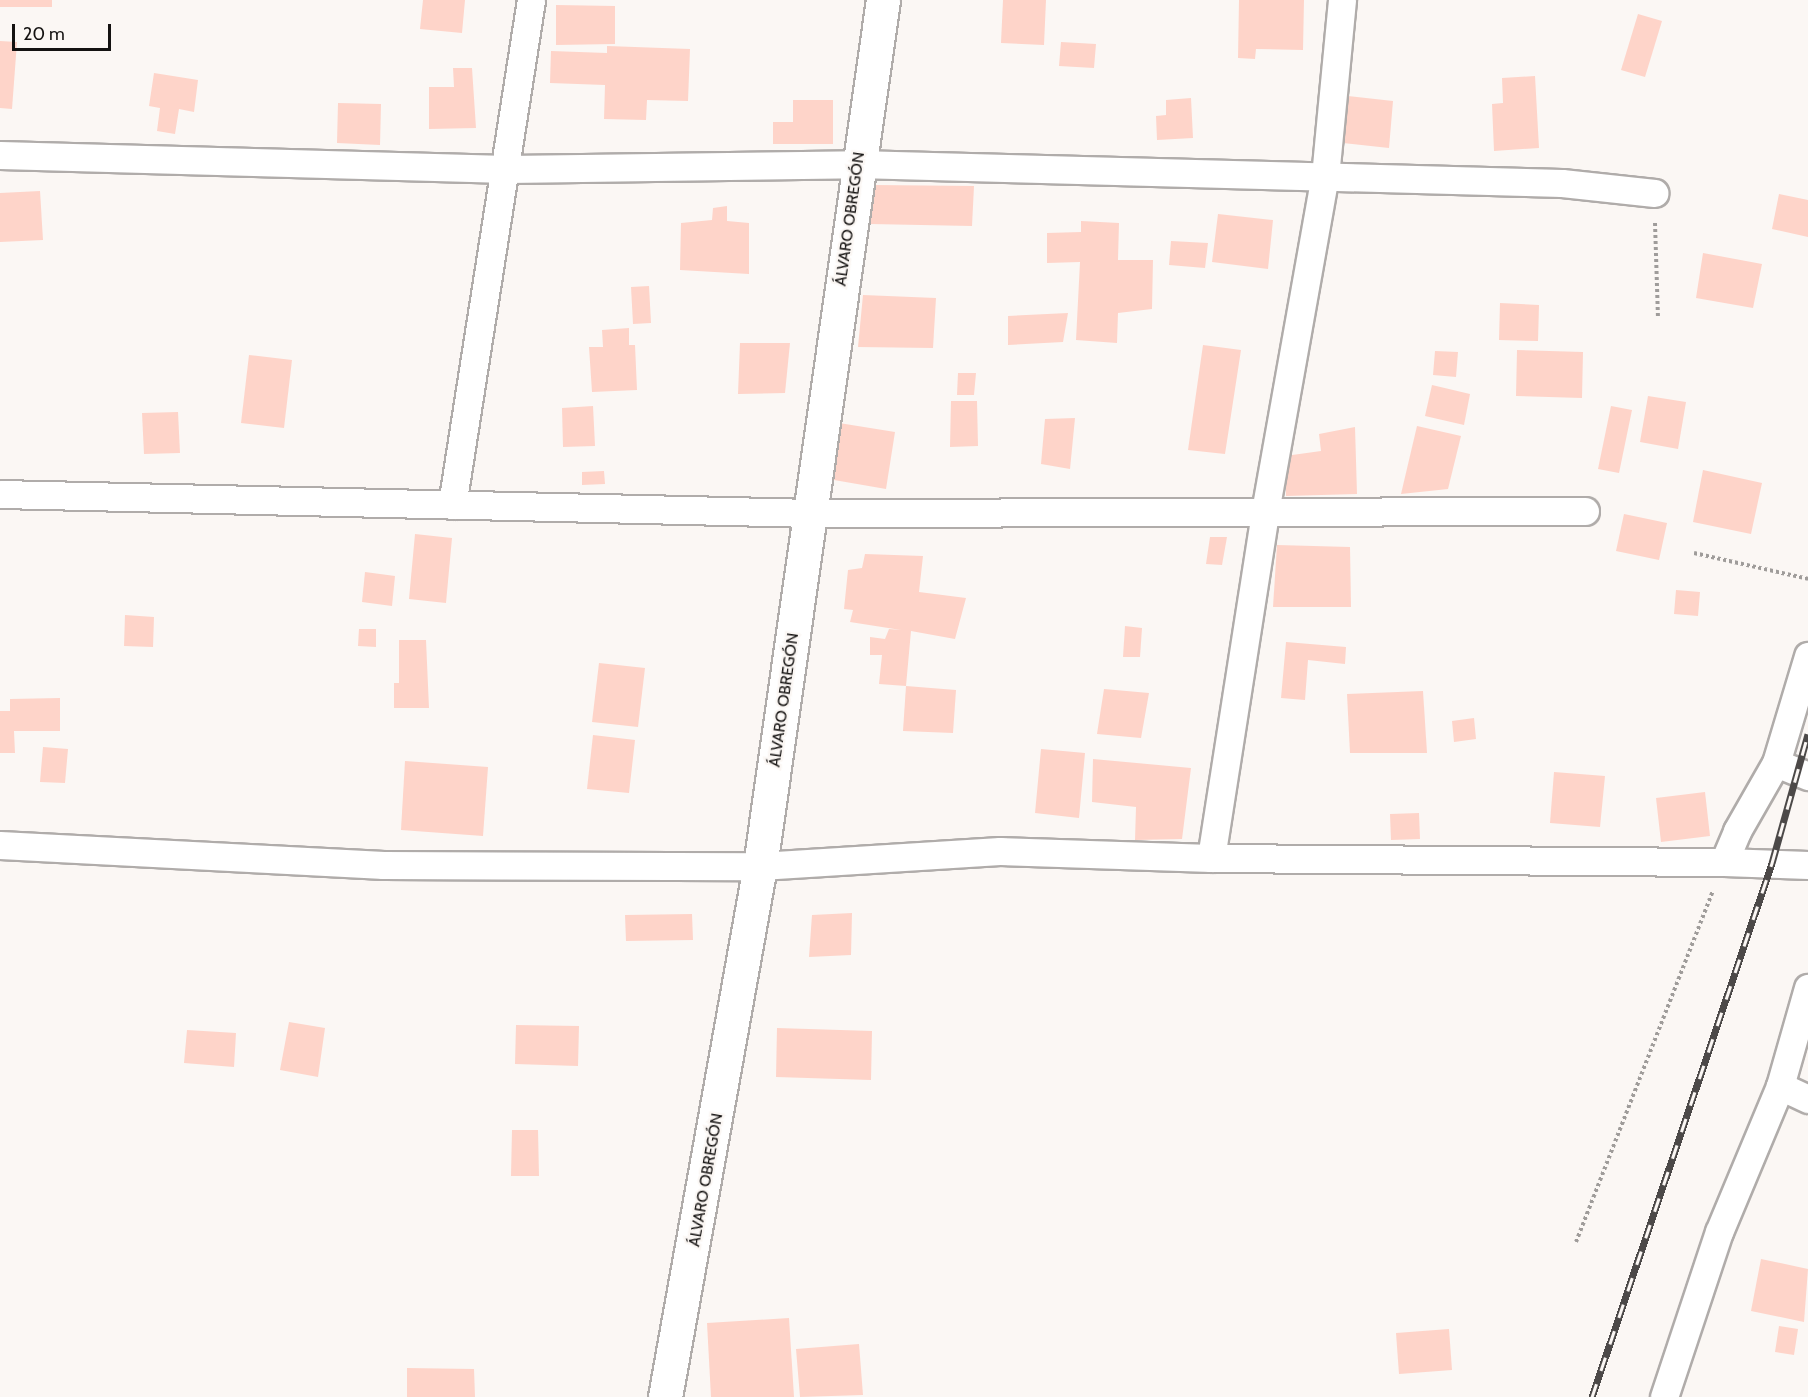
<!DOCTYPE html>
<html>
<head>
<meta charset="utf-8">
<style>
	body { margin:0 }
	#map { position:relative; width:1808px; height:1397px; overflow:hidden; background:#fbf7f4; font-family:Cabin,sans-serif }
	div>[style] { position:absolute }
	.building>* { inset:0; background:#fed4c9 }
	.path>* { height:4px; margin-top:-2px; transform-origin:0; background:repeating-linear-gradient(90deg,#9f9c9a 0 3px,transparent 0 6px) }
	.roads { filter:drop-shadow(2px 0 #b0acaa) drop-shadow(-2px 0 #b0acaa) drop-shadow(0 2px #b0acaa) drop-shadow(0 -2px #b0acaa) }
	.minor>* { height:27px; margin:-13.5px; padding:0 13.5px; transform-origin:13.5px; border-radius:13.5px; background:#fff }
	.tertiary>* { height:33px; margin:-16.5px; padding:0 16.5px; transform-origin:16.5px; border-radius:16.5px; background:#fff }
	.rail>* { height:7px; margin-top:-3.5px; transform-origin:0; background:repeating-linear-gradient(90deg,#fbf7f4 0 14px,#4c4948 0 28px); box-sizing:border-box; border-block:2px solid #4c4948 }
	span { translate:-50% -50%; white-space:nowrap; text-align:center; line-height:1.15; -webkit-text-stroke:4.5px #fbf7f4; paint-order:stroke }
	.street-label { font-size:16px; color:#141211 }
	.scale { position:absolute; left:12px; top:24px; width:99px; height:27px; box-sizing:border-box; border:3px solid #141211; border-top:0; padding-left:8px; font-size:18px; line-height:21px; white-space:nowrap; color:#141211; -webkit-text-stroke:4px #fbf7f4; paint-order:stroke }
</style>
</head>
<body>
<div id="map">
	<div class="building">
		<i style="clip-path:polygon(0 0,52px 0,52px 7px,0 7px)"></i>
		<i style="clip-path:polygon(423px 0,465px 0,462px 33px,420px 29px)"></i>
		<i style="clip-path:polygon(1003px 0,1046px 0,1044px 45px,1001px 43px)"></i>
		<i style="clip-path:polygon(1239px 0,1304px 0,1303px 50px,1256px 49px,1255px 59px,1238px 58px)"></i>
		<i style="clip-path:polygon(556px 5px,615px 6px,615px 44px,556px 45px)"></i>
		<i style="clip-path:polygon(1638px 14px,1662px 21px,1645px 77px,1621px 70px)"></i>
		<i style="clip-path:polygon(0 41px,17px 42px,12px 109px,0 108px)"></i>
		<i style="clip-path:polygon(1061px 42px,1096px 44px,1094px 68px,1059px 66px)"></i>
		<i style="clip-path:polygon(607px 46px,690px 49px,688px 101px,647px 100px,646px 120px,604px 119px,605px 85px,550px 83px,551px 51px,607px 53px)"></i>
		<i style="clip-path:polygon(453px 68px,472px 68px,476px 128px,429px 129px,429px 87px,454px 87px)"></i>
		<i style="clip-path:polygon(154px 73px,198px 80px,194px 112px,179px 109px,175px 134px,157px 131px,160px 108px,149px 106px)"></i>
		<i style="clip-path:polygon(1535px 76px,1539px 148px,1494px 151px,1492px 104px,1503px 103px,1502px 78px)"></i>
		<i style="clip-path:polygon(1348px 96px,1393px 101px,1389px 148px,1343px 143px)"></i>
		<i style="clip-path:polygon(1191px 98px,1193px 138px,1157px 140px,1156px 116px,1166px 115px,1166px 100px)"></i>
		<i style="clip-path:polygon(793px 100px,833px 100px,833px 144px,773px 144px,773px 122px,793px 122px)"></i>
		<i style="clip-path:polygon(338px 103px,381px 104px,380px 145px,337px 143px)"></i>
		<i style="clip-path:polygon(875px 185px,974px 186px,972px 226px,870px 224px)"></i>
		<i style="clip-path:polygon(40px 191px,43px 240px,0 242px,0 193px)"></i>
		<i style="clip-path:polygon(1779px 194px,1808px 200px,1808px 237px,1772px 229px)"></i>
		<i style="clip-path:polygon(727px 206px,727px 221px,749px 223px,749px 274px,680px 270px,681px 223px,712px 220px,713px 208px)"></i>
		<i style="clip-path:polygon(1218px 214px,1273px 220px,1268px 269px,1212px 262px)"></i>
		<i style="clip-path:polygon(1081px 221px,1119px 223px,1118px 260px,1153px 260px,1152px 309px,1118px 313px,1117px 343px,1076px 340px,1080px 262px,1047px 263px,1047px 233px,1081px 232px)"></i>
		<i style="clip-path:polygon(1171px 241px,1208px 243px,1205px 268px,1169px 265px)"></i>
		<i style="clip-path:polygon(1703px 253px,1762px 264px,1753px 308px,1696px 298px)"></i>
		<i style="clip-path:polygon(649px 286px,651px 323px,633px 324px,631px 287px)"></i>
		<i style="clip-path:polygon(863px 295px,936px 298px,933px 348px,858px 347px)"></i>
		<i style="clip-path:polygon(1500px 303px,1539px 305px,1538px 341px,1499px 340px)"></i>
		<i style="clip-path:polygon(1068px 313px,1063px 342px,1008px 345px,1008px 316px)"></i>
		<i style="clip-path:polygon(629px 328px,629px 345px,635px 345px,637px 390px,592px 392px,589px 347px,603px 347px,602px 330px)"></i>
		<i style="clip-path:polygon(740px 343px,790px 343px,785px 393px,738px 394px)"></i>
		<i style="clip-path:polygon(1203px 345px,1241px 350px,1225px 454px,1188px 450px)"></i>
		<i style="clip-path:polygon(1517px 350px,1583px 352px,1582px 398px,1516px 396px)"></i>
		<i style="clip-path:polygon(1435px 351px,1458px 352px,1456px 377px,1433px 375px)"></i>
		<i style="clip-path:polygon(249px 355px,292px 360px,284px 428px,241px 423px)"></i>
		<i style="clip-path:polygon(958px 373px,976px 373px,974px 395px,957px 395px)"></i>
		<i style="clip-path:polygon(1432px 385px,1470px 394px,1464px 425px,1425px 416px)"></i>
		<i style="clip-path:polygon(1648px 396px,1686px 402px,1678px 449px,1640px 442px)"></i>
		<i style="clip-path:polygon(951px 401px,977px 401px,978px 446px,950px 447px)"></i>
		<i style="clip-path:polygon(593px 406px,595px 446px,563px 447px,562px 408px)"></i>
		<i style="clip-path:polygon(1611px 406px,1632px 410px,1619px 473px,1598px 469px)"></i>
		<i style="clip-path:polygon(178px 412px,180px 453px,144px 454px,142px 413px)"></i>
		<i style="clip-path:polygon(1075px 418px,1070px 469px,1041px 464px,1045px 419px)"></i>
		<i style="clip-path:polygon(839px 423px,895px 432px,886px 489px,834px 480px)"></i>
		<i style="clip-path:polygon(1417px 426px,1461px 436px,1448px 489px,1401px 494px)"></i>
		<i style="clip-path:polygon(1355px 427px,1357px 494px,1286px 496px,1285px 456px,1321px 451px,1319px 434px)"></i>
		<i style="clip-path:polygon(1703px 470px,1762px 483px,1751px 534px,1693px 522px)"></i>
		<i style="clip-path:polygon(604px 471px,605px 484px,582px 485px,582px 472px)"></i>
		<i style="clip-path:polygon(1624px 514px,1667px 523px,1659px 560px,1616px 551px)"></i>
		<i style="clip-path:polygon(415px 534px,452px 538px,446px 603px,409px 599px)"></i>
		<i style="clip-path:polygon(1210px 537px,1227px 537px,1222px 565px,1206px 564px)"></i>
		<i style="clip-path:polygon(1277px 545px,1350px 547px,1351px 607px,1273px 607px)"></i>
		<i style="clip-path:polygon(865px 554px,923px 556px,919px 592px,966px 598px,955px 639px,911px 631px,906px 686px,879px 684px,882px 655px,870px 655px,870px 637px,885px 639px,889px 629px,901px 630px,850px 622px,853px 610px,844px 609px,848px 570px,862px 568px)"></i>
		<i style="clip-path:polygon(365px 572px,395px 576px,392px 606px,362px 602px)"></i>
		<i style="clip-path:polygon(1676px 590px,1700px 592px,1698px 616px,1674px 614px)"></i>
		<i style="clip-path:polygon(125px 615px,154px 617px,153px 647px,124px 646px)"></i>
		<i style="clip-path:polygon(1125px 626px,1142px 628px,1140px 657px,1123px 657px)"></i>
		<i style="clip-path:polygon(359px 629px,376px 629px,376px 647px,358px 646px)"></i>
		<i style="clip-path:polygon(399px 640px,426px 640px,429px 708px,394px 708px,394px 683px,399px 683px)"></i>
		<i style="clip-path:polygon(1286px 642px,1346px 647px,1345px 664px,1308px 660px,1305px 700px,1281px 698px)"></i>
		<i style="clip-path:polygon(599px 663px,645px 668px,638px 727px,592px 722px)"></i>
		<i style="clip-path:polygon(906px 686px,956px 690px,953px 733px,903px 731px)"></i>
		<i style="clip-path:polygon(1104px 689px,1149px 693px,1141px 738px,1097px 734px)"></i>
		<i style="clip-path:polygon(1423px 691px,1427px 753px,1350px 753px,1347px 694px)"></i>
		<i style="clip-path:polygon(60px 698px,60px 731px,14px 731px,15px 753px,0 753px,0 711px,10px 711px,10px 699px)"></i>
		<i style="clip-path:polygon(1474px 718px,1476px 739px,1454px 742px,1452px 721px)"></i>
		<i style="clip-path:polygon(593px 735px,635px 740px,629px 793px,587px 789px)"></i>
		<i style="clip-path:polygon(43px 747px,68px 749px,65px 783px,40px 782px)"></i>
		<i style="clip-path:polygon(1041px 749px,1085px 753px,1079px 818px,1035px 813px)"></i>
		<i style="clip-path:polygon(1093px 759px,1191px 768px,1182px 839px,1135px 840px,1136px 807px,1092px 802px)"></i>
		<i style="clip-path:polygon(405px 761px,488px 767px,483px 836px,401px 830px)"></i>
		<i style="clip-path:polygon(1554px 772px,1605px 776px,1600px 827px,1550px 823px)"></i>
		<i style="clip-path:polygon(1705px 792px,1710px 836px,1661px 842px,1656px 798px)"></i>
		<i style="clip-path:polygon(1419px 813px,1420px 839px,1391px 840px,1390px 814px)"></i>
		<i style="clip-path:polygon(852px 913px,851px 955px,809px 957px,812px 915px)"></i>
		<i style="clip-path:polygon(692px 914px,693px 940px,626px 941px,625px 915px)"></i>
		<i style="clip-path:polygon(289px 1022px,325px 1028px,318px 1077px,280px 1070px)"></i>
		<i style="clip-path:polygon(516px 1025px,579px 1026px,578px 1066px,515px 1064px)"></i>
		<i style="clip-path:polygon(777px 1028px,872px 1031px,871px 1080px,776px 1077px)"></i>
		<i style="clip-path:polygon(187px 1030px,236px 1033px,234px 1067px,184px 1063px)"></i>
		<i style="clip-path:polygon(512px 1130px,538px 1130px,539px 1176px,511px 1176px)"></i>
		<i style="clip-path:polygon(1761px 1259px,1808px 1269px,1804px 1322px,1751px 1311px)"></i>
		<i style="clip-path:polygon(789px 1318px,794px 1397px,711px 1397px,707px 1323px)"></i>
		<i style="clip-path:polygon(1779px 1326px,1798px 1329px,1794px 1355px,1775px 1352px)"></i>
		<i style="clip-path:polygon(1449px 1329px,1452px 1370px,1399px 1374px,1396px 1333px)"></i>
		<i style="clip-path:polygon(859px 1344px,863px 1395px,800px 1397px,796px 1349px)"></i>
		<i style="clip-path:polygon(407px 1368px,474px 1369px,475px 1397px,407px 1397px)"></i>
	</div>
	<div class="path">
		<i style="left:1655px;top:223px;width:95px;rotate:88.2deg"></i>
		<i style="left:1694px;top:553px;width:117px;rotate:12.8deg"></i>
		<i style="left:1576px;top:1242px;width:377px;rotate:-68.7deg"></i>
	</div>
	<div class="roads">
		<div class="minor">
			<i style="left:1342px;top:0;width:176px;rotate:95.5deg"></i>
			<i style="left:1325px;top:175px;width:343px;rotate:100.1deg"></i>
			<i style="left:1265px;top:513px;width:349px;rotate:98.9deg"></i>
			<i style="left:1211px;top:858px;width:513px;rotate:0.45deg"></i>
			<i style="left:1724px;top:862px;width:34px;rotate:-67deg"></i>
			<i style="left:1737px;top:831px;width:78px;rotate:-60.2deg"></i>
			<i style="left:1776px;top:763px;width:112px;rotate:-73.3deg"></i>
			<i style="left:0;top:155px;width:508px;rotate:1.58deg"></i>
			<i style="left:508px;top:169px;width:349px;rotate:-0.8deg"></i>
			<i style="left:857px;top:164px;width:705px;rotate:1.54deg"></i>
			<i style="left:1562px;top:183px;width:93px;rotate:6.2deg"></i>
			<i style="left:0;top:494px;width:812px;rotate:1.34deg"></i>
			<i style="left:812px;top:513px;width:773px;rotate:-0.15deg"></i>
			<i style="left:452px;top:505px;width:511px;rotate:-81.11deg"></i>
			<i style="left:1776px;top:763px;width:35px;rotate:22deg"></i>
			<i style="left:0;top:845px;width:384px;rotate:3deg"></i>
			<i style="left:383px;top:865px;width:377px;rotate:0.2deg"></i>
			<i style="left:760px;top:866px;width:240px;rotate:-3.6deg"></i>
			<i style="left:1000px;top:851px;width:211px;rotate:1.9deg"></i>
			<i style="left:1724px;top:862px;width:84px;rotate:2deg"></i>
			<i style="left:1780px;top:1086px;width:31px;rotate:25deg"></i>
			<i style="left:1664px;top:1397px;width:174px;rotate:-71.6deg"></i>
			<i style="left:1719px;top:1232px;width:158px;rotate:-67.3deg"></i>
			<i style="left:1780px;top:1086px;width:102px;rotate:-74.1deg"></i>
		</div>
		<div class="tertiary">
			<i style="left:665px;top:1397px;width:539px;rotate:-79.86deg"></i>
			<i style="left:760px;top:866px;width:875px;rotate:-81.92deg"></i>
		</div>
	</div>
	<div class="rail">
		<i style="left:1592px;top:1397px;width:564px;rotate:-71.37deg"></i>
		<i style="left:1772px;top:863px;width:134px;rotate:-74.4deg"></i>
	</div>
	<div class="street-label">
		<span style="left:850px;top:219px;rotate:-82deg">ÁLVARO OBREGÓN</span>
		<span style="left:784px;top:700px;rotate:-82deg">ÁLVARO OBREGÓN</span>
		<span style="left:706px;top:1180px;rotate:-80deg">ÁLVARO OBREGÓN</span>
	</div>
	<div class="scale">20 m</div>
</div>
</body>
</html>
